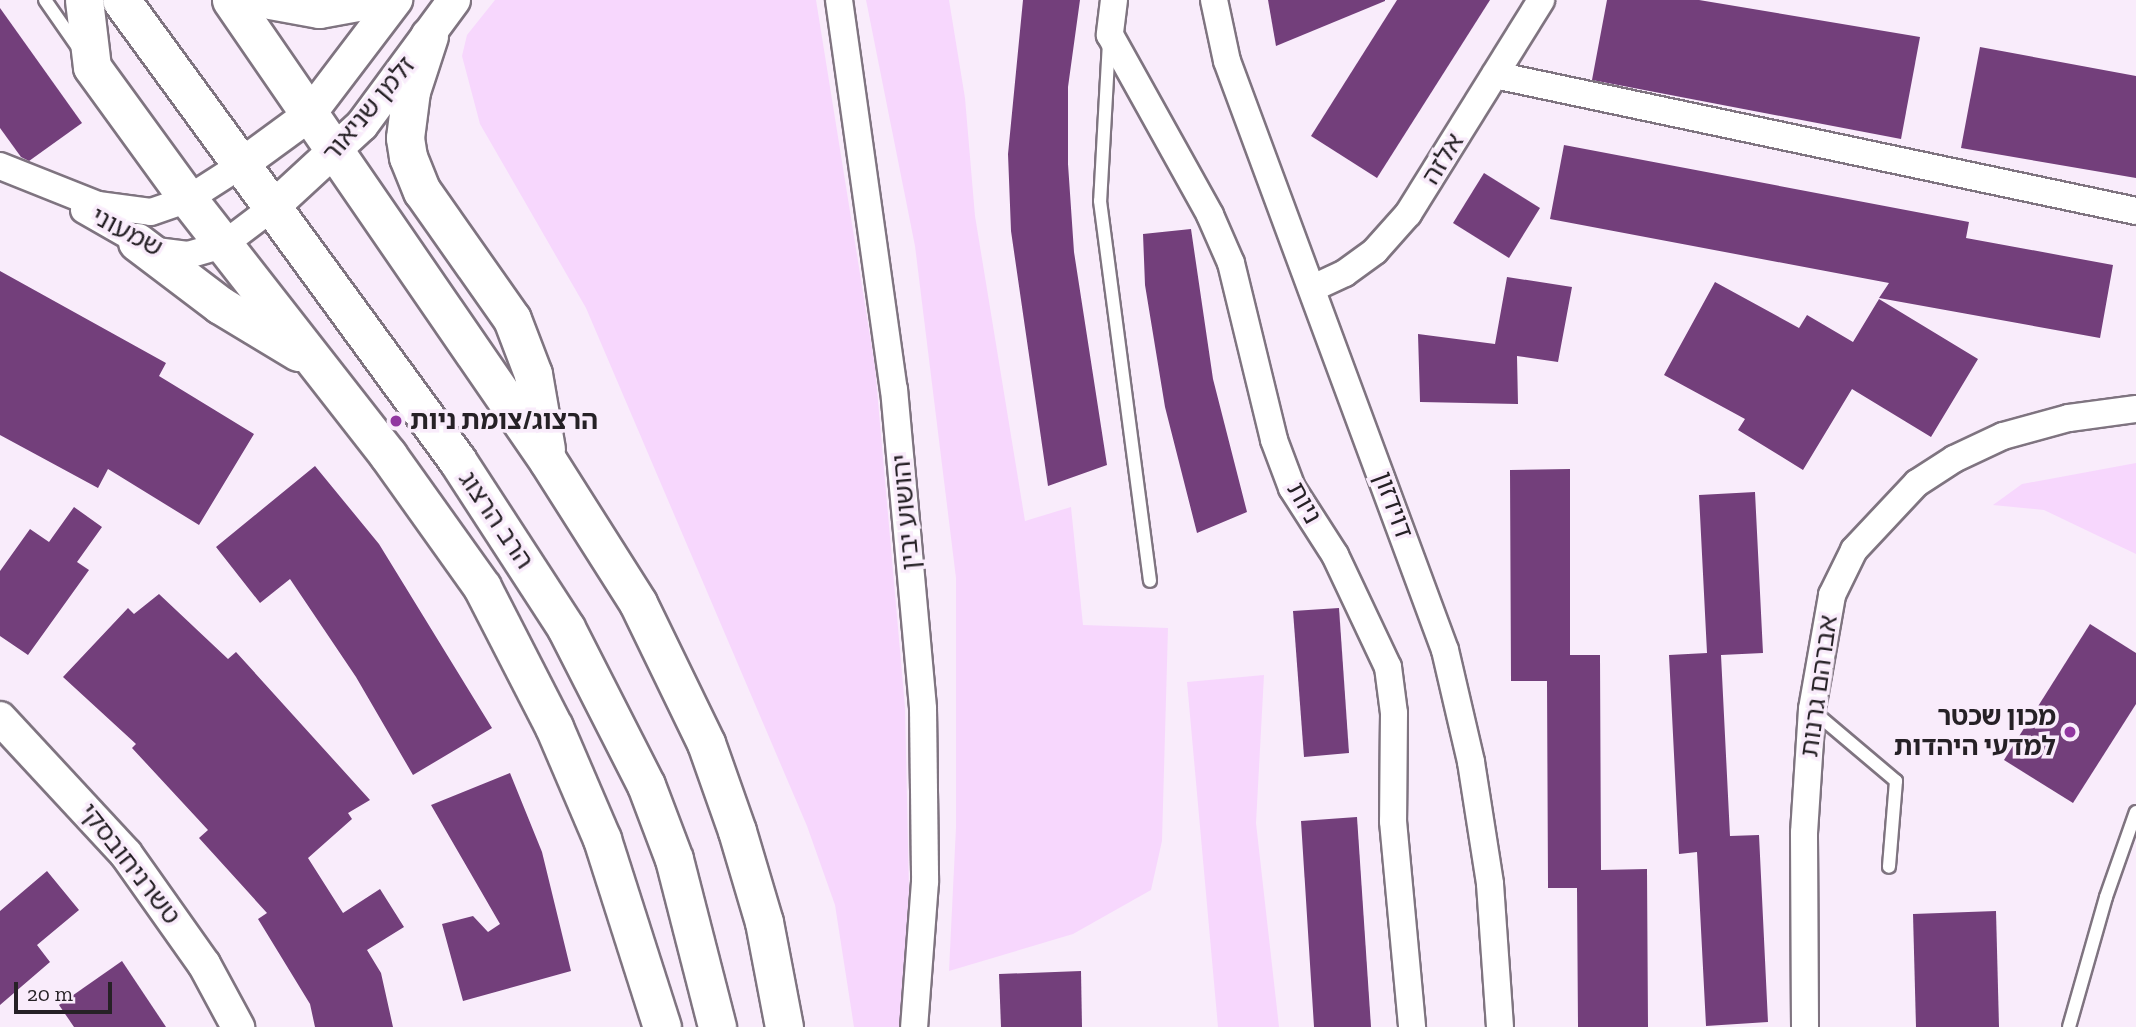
<!DOCTYPE html>
<html>
<head>
<meta charset="utf-8">
<style>
	body { margin:0 }
	#map { position:relative; width:2136px; height:1027px; overflow:hidden; background:#f9ecfb; font-family:"Zilla Slab","Noto Sans Hebrew",serif }
	div>[style] { position:absolute }
	.green>* { inset:0; background:#f7d7fd }
	.building>* { inset:0; background:#733f7b }
	.roads { filter:drop-shadow(2px 0 #7f7480) drop-shadow(-2px 0 #7f7480) drop-shadow(0 2px #7f7480) drop-shadow(0 -2px #7f7480) }
	.service>* { height:12px; margin:-6px; padding:0 6px; transform-origin:6px; border-radius:6px; background:#fff }
	.minor>* { height:26px; margin:-13px; padding:0 13px; transform-origin:13px; border-radius:13px; background:#fff }
	.tertiary>* { height:32px; margin:-16px; padding:0 16px; transform-origin:16px; border-radius:16px; background:#fff }
	.secondary>* { height:37px; margin:-18.5px; padding:0 18.5px; transform-origin:18.5px; border-radius:18.5px; background:#fff }
	.dots>* { width:19px; height:19px; translate:-50% -50%; box-sizing:border-box; border:4px solid #f9ecfb; border-radius:50% }
	span { translate:-50% -50%; white-space:nowrap; text-align:center; line-height:1.15; -webkit-text-stroke:7px #f9ecfb; paint-order:stroke }
	.street-label { font-size:26px; color:#262126 }
	.poi-label { font-size:26px; color:#262126; font-weight:700 }
	.left { translate:0 -50%; text-align:left }
	.right { translate:-100% -50%; text-align:right }
	.scale { position:absolute; left:14px; top:982px; width:98px; height:32px; box-sizing:border-box; border:4px solid #262126; border-top:0; padding-left:9px; font-size:21px; line-height:24px; white-space:nowrap; color:#262126; -webkit-text-stroke:5px #f9ecfb; paint-order:stroke }
</style>
</head>
<body>
<div id="map">
	<div class="green">
		<i style="clip-path:polygon(495px 0,816px 0,875px 367px,905px 707px,909px 890px,901px 1027px,854px 1027px,835px 905px,807px 826px,586px 308px,480px 124px,462px 56px,467px 35px)"></i>
		<i style="clip-path:polygon(866px 0,949px 0,965px 98px,975px 216px,1025px 521px,1071px 507px,1083px 625px,1168px 628px,1162px 841px,1151px 890px,1073px 934px,949px 971px,956px 827px,956px 578px,915px 246px)"></i>
		<i style="clip-path:polygon(2136px 463px,2136px 554px,2044px 510px,1993px 505px,2022px 484px)"></i>
		<i style="clip-path:polygon(1264px 675px,1256px 823px,1279px 1027px,1218px 1027px,1187px 682px)"></i>
	</div>
	<div class="building">
		<i style="clip-path:polygon(1023px 0,1080px 0,1068px 87px,1068px 164px,1074px 252px,1107px 465px,1048px 486px,1011px 231px,1008px 154px)"></i>
		<i style="clip-path:polygon(1268px 0,1385px 0,1385px 1px,1276px 46px)"></i>
		<i style="clip-path:polygon(1397px 0,1490px 0,1377px 178px,1311px 136px)"></i>
		<i style="clip-path:polygon(1607px 0,1699px 0,1920px 37px,1901px 139px,1592px 80px)"></i>
		<i style="clip-path:polygon(0 8px,82px 123px,29px 161px,21px 157px,0 128px)"></i>
		<i style="clip-path:polygon(1980px 47px,2136px 76px,2136px 178px,1961px 148px)"></i>
		<i style="clip-path:polygon(1564px 145px,1969px 222px,1966px 238px,2113px 265px,2100px 338px,1879px 298px,1889px 283px,1550px 219px)"></i>
		<i style="clip-path:polygon(1484px 173px,1540px 208px,1509px 258px,1453px 223px)"></i>
		<i style="clip-path:polygon(1191px 229px,1213px 379px,1247px 512px,1197px 533px,1165px 407px,1145px 285px,1143px 234px)"></i>
		<i style="clip-path:polygon(0 271px,166px 363px,159px 376px,254px 434px,199px 525px,108px 469px,98px 488px,0 435px)"></i>
		<i style="clip-path:polygon(1507px 277px,1572px 287px,1558px 362px,1517px 356px,1518px 404px,1420px 402px,1418px 334px,1495px 344px)"></i>
		<i style="clip-path:polygon(1715px 282px,1799px 328px,1807px 315px,1853px 342px,1879px 299px,1978px 359px,1931px 437px,1852px 389px,1803px 470px,1738px 430px,1745px 419px,1664px 375px)"></i>
		<i style="clip-path:polygon(315px 466px,379px 544px,492px 728px,413px 775px,356px 677px,290px 579px,260px 603px,216px 547px)"></i>
		<i style="clip-path:polygon(1570px 469px,1570px 655px,1600px 655px,1601px 870px,1647px 869px,1648px 1027px,1578px 1027px,1577px 888px,1548px 888px,1547px 681px,1511px 681px,1510px 470px)"></i>
		<i style="clip-path:polygon(1755px 492px,1763px 653px,1721px 655px,1730px 836px,1759px 835px,1768px 1022px,1706px 1026px,1697px 852px,1679px 854px,1669px 655px,1707px 653px,1699px 495px)"></i>
		<i style="clip-path:polygon(74px 507px,102px 527px,77px 562px,89px 570px,28px 655px,0 636px,0 571px,30px 529px,49px 542px)"></i>
		<i style="clip-path:polygon(159px 594px,228px 659px,236px 652px,370px 800px,348px 813px,352px 819px,308px 858px,343px 913px,380px 889px,404px 927px,367px 950px,381px 973px,393px 1027px,315px 1027px,310px 1004px,258px 919px,267px 913px,199px 838px,208px 830px,132px 748px,136px 744px,63px 677px,128px 608px,134px 614px)"></i>
		<i style="clip-path:polygon(1339px 608px,1349px 753px,1304px 757px,1293px 611px)"></i>
		<i style="clip-path:polygon(2090px 624px,2136px 653px,2136px 704px,2073px 803px,2004px 760px)"></i>
		<i style="clip-path:polygon(510px 773px,542px 852px,571px 971px,463px 1001px,442px 924px,473px 916px,488px 932px,500px 924px,431px 805px)"></i>
		<i style="clip-path:polygon(1357px 817px,1371px 1027px,1314px 1027px,1301px 821px)"></i>
		<i style="clip-path:polygon(47px 871px,79px 910px,37px 945px,50px 962px,0 1005px,0 911px)"></i>
		<i style="clip-path:polygon(1996px 911px,1999px 1027px,1916px 1027px,1913px 914px)"></i>
		<i style="clip-path:polygon(122px 961px,166px 1027px,74px 1027px,59px 1005px)"></i>
		<i style="clip-path:polygon(1081px 971px,1082px 1027px,1001px 1027px,999px 974px)"></i>
	</div>
	<div class="roads">
		<div class="service">
			<i style="left:45px;top:0;width:60px;rotate:55.2deg"></i>
			<i style="left:1109px;top:42px;width:159px;rotate:93.2deg"></i>
			<i style="left:1100px;top:201px;width:383px;rotate:82.5deg"></i>
			<i style="left:1812px;top:710px;width:110px;rotate:40.2deg"></i>
			<i style="left:1896px;top:781px;width:86px;rotate:94.7deg"></i>
			<i style="left:2069px;top:1027px;width:135px;rotate:-74.1deg"></i>
			<i style="left:2106px;top:897px;width:90px;rotate:-70.6deg"></i>
		</div>
		<div class="minor">
			<i style="left:839px;top:0;width:393px;rotate:82deg"></i>
			<i style="left:894px;top:389px;width:321px;rotate:84.8deg"></i>
			<i style="left:923px;top:709px;width:173px;rotate:89.3deg"></i>
			<i style="left:925px;top:882px;width:145px;rotate:94.3deg"></i>
			<i style="left:1114px;top:0;width:35px;rotate:97deg"></i>
			<i style="left:1110px;top:35px;width:206px;rotate:60.9deg"></i>
			<i style="left:1210px;top:215px;width:52px;rotate:66.4deg"></i>
			<i style="left:1231px;top:263px;width:182px;rotate:76.3deg"></i>
			<i style="left:1274px;top:440px;width:51px;rotate:69.4deg"></i>
			<i style="left:1292px;top:488px;width:80px;rotate:57.3deg"></i>
			<i style="left:1335px;top:555px;width:124px;rotate:64.7deg"></i>
			<i style="left:1388px;top:667px;width:46px;rotate:82.6deg"></i>
			<i style="left:1394px;top:713px;width:108px;rotate:90.5deg"></i>
			<i style="left:1393px;top:821px;width:207px;rotate:84.7deg"></i>
			<i style="left:1214px;top:0;width:62px;rotate:78deg"></i>
			<i style="left:1227px;top:61px;width:628px;rotate:69.69deg"></i>
			<i style="left:1445px;top:650px;width:115px;rotate:76.9deg"></i>
			<i style="left:1471px;top:762px;width:123px;rotate:81.1deg"></i>
			<i style="left:1490px;top:884px;width:143px;rotate:86deg"></i>
			<i style="left:1495px;top:75px;width:655px;rotate:11.98deg"></i>
			<i style="left:0;top:166px;width:105px;rotate:21.7deg"></i>
			<i style="left:98px;top:205px;width:53px;rotate:7.5deg"></i>
			<i style="left:151px;top:212px;width:39px;rotate:-19deg"></i>
			<i style="left:188px;top:199px;width:63px;rotate:-32.7deg"></i>
			<i style="left:84px;top:210px;width:83px;rotate:29.7deg"></i>
			<i style="left:156px;top:251px;width:32px;rotate:7deg"></i>
			<i style="left:188px;top:255px;width:36px;rotate:-16deg"></i>
			<i style="left:223px;top:245px;width:61px;rotate:-37.1deg"></i>
			<i style="left:1313px;top:288px;width:35px;rotate:-25deg"></i>
			<i style="left:1345px;top:273px;width:37px;rotate:-36deg"></i>
			<i style="left:1375px;top:251px;width:50px;rotate:-48.3deg"></i>
			<i style="left:1408px;top:214px;width:252px;rotate:-58.1deg"></i>
			<i style="left:1805px;top:1027px;width:194px;rotate:-90.3deg"></i>
			<i style="left:1804px;top:833px;width:124px;rotate:-86.3deg"></i>
			<i style="left:1812px;top:709px;width:116px;rotate:-80deg"></i>
			<i style="left:1832px;top:595px;width:50px;rotate:-63.9deg"></i>
			<i style="left:1854px;top:550px;width:92px;rotate:-46.8deg"></i>
			<i style="left:1917px;top:483px;width:44px;rotate:-33deg"></i>
			<i style="left:1954px;top:459px;width:54px;rotate:-25.1deg"></i>
			<i style="left:2003px;top:436px;width:68px;rotate:-15.3deg"></i>
			<i style="left:2069px;top:418px;width:68px;rotate:-7.7deg"></i>
		</div>
		<div class="tertiary">
			<i style="left:241px;top:165px;width:83px;rotate:-36.2deg"></i>
			<i style="left:308px;top:116px;width:146px;rotate:-52.8deg"></i>
			<i style="left:272px;top:208px;width:122px;rotate:-42.7deg"></i>
			<i style="left:362px;top:125px;width:155px;rotate:-53.6deg"></i>
			<i style="left:0;top:718px;width:185px;rotate:47.2deg"></i>
			<i style="left:126px;top:854px;width:135px;rotate:54.7deg"></i>
			<i style="left:204px;top:964px;width:72px;rotate:61.6deg"></i>
		</div>
		<div class="secondary">
			<i style="left:84px;top:0;width:67px;rotate:83.2deg"></i>
			<i style="left:92px;top:67px;width:163px;rotate:54deg"></i>
			<i style="left:188px;top:199px;width:325px;rotate:52deg"></i>
			<i style="left:388px;top:455px;width:162px;rotate:54.5deg"></i>
			<i style="left:482px;top:587px;width:157px;rotate:62.8deg"></i>
			<i style="left:554px;top:727px;width:122px;rotate:66.8deg"></i>
			<i style="left:602px;top:839px;width:197px;rotate:72.3deg"></i>
			<i style="left:121px;top:0;width:570px;rotate:53.85deg"></i>
			<i style="left:457px;top:460px;width:200px;rotate:57deg"></i>
			<i style="left:566px;top:628px;width:176px;rotate:63deg"></i>
			<i style="left:646px;top:785px;width:79px;rotate:69.3deg"></i>
			<i style="left:674px;top:859px;width:173px;rotate:75.6deg"></i>
			<i style="left:231px;top:0;width:559px;rotate:55.49deg"></i>
			<i style="left:548px;top:461px;width:168px;rotate:57.6deg"></i>
			<i style="left:638px;top:603px;width:156px;rotate:64.1deg"></i>
			<i style="left:706px;top:743px;width:93px;rotate:70.6deg"></i>
			<i style="left:737px;top:831px;width:95px;rotate:73.5deg"></i>
			<i style="left:764px;top:922px;width:107px;rotate:79.2deg"></i>
			<i style="left:270px;top:0;width:50px;rotate:10.4deg"></i>
			<i style="left:319px;top:9px;width:50px;rotate:-10.4deg"></i>
			<i style="left:429px;top:36px;width:58px;rotate:108.1deg"></i>
			<i style="left:411px;top:91px;width:47px;rotate:97.3deg"></i>
			<i style="left:405px;top:138px;width:19px;rotate:81deg"></i>
			<i style="left:408px;top:157px;width:37px;rotate:68deg"></i>
			<i style="left:422px;top:191px;width:156px;rotate:54.9deg"></i>
			<i style="left:512px;top:319px;width:59px;rotate:69.1deg"></i>
			<i style="left:533px;top:374px;width:76px;rotate:80.2deg"></i>
			<i style="left:137px;top:242px;width:104px;rotate:37.2deg"></i>
			<i style="left:220px;top:305px;width:91px;rotate:31.1deg"></i>
		</div>
	</div>
	<div class="dots">
		<i style="left:396px;top:421px;background:#9136a0"></i>
		<i style="left:2070px;top:732px;background:#9136a0"></i>
	</div>
	<div class="street-label">
		<span style="left:369px;top:109px;rotate:-50deg">זלמן שניאור</span>
		<span style="left:1443px;top:159px;rotate:-58deg">אלזה</span>
		<span style="left:127px;top:232px;rotate:28deg">שמעוני</span>
		<span style="left:1304px;top:503px;rotate:61deg">ניות</span>
		<span style="left:1393px;top:505px;rotate:70deg">דוידזון</span>
		<span style="left:906px;top:512px;rotate:-95deg">יהושוע יבין</span>
		<span style="left:496px;top:520px;rotate:56deg">הרב הרצוג</span>
		<span style="left:1819px;top:686px;rotate:-82deg">אברהם גרנות</span>
		<span style="left:130px;top:864px;rotate:52deg">טשרניחובסקי</span>
	</div>
	<div class="poi-label">
		<span class="left" style="left:410px;top:421px">הרצוג/צומת ניות</span>
		<span class="right" style="left:2056px;top:732px">מכון שכטר<br>למדעי היהדות</span>
	</div>
	<div class="scale">20 m</div>
</div>
</body>
</html>
